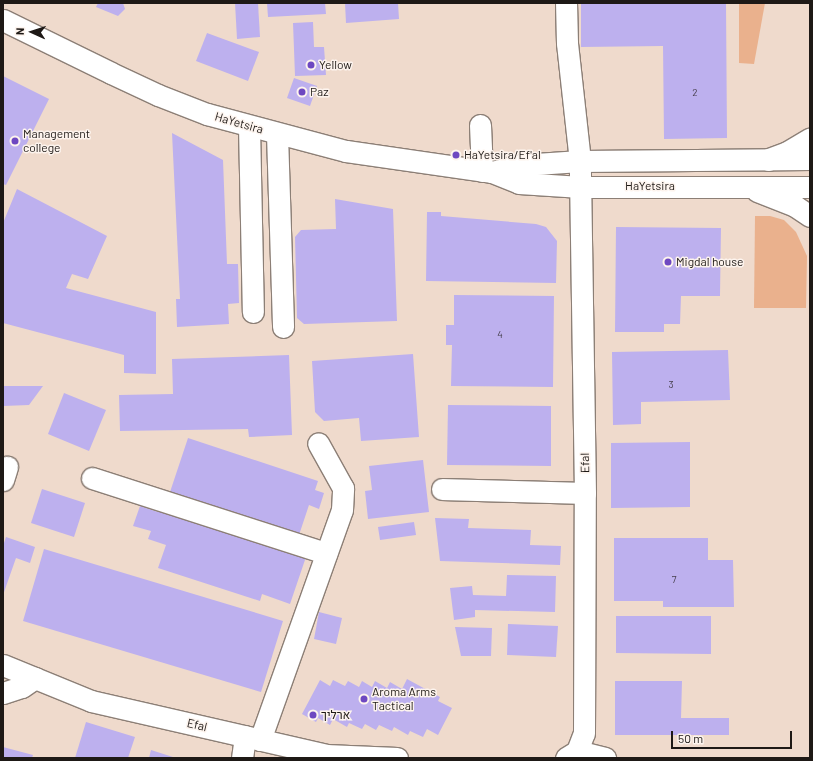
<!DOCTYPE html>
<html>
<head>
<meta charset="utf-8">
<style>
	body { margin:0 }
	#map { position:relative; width:813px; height:761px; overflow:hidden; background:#f4e5dc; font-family:Barlow,Heebo,sans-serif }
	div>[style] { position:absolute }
	.built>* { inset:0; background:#efdacc }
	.green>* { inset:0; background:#eab18d }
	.building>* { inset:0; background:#bdb0ee }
	.roads { filter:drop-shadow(1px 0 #8c7f76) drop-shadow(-1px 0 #8c7f76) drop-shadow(0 1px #8c7f76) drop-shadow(0 -1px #8c7f76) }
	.minor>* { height:21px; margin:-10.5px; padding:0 10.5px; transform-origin:10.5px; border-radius:10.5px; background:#fff }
	.major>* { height:22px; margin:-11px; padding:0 11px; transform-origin:11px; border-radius:11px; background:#fff }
	.dots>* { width:11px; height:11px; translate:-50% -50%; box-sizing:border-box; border:2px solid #fdf4ee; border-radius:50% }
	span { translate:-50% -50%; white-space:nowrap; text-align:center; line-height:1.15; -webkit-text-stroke:3px #fdf4ee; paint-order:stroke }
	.number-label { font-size:10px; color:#463f4c }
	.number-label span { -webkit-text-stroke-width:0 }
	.poi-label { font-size:12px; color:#1e1916 }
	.left { translate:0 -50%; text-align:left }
	.street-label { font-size:12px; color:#1e1916 }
	.frame { position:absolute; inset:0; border:4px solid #1e1916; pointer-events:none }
	.north { position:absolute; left:12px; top:12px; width:40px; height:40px; -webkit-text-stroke:3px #fdf4ee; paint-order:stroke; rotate:273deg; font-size:11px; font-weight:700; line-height:16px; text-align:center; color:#1e1916 }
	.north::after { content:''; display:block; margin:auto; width:14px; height:18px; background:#1e1916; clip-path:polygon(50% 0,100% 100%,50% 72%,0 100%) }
	.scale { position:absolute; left:671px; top:731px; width:121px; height:18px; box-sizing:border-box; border:2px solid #1e1916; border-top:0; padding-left:5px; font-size:12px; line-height:14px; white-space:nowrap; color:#1e1916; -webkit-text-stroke:3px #fdf4ee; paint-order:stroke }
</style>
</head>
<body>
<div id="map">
	<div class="built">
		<i style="clip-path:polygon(3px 3px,810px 3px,810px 758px,3px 758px)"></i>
	</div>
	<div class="green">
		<i style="clip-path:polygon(739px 3px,765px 3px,754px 64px,739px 63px)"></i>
		<i style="clip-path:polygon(755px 216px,770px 216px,784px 220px,796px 232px,807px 256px,806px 308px,754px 308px)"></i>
	</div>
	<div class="building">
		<i style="clip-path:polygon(98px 3px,123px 3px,125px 9px,118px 16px,96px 7px)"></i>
		<i style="clip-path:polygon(235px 3px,258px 3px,260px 37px,237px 39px)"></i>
		<i style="clip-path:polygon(267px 3px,325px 3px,326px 14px,268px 17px)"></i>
		<i style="clip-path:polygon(345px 3px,398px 3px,399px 19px,346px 23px)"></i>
		<i style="clip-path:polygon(581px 3px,726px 3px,727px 138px,664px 139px,663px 46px,581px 47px)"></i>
		<i style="clip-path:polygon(313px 22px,314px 47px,324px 47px,326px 75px,295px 76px,293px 23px)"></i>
		<i style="clip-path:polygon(207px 33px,259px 52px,248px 81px,196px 61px)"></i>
		<i style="clip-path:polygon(3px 76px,49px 99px,6px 185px,3px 184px)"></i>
		<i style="clip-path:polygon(294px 78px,317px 86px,310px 106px,287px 98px)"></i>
		<i style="clip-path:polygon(172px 133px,223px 160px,227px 264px,238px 264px,239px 303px,228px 304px,229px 324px,177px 327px,176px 299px,180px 299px)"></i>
		<i style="clip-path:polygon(17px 189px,107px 236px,88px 279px,72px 274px,66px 288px,156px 312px,156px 374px,124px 373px,124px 355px,3px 323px,3px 223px)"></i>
		<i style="clip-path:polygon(335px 199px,393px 209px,397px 321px,304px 324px,297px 318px,295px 237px,301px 230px,336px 229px)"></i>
		<i style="clip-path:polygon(427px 212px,441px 212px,441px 216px,536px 224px,546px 227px,557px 241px,556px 283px,426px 281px)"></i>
		<i style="clip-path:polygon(616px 227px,721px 228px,720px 296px,681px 296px,680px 324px,664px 324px,664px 332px,615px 332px)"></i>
		<i style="clip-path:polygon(454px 295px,554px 296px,553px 387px,451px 386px,452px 345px,446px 345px,446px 325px,454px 325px)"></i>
		<i style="clip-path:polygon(728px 350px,730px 400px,641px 402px,641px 424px,613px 425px,612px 352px)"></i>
		<i style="clip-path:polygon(413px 354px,419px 437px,361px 441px,359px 418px,324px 421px,315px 412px,312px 361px)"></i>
		<i style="clip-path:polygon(289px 355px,292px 435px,249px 437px,248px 429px,120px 431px,119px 395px,173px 394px,172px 359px)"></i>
		<i style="clip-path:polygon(3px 386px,43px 386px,29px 405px,3px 406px)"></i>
		<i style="clip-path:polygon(64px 393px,106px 410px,89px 451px,48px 434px)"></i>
		<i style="clip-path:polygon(448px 405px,551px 406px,551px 466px,447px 465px)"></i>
		<i style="clip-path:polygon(188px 438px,318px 481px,315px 490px,324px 493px,319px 509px,309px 505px,298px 538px,169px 495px)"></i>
		<i style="clip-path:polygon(690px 442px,690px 507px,611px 508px,611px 443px)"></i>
		<i style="clip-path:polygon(423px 460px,429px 512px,368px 519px,365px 491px,372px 490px,369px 466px)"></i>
		<i style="clip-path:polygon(42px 489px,85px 503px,74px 537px,31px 523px)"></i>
		<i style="clip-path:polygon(140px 506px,158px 512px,160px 507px,307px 554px,290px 604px,262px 594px,260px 601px,158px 568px,166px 545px,148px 539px,151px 531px,133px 526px)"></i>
		<i style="clip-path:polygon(435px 518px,469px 519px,468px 528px,531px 530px,530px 545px,561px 546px,560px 565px,440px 561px)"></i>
		<i style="clip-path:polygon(414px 522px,416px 535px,380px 540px,378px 527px)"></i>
		<i style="clip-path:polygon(6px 537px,35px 547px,30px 563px,16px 558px,3px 595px,3px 546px)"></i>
		<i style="clip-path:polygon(614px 538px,708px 538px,708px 560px,733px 560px,734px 607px,663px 607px,663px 601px,614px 601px)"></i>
		<i style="clip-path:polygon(44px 549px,283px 621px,261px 692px,23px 621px)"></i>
		<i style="clip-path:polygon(507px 575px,556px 576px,555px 612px,475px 610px,475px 617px,454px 620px,450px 588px,472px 586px,473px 595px,506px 596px)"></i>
		<i style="clip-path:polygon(319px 612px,342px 618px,336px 644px,314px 639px)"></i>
		<i style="clip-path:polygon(616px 616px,711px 616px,711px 654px,616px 653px)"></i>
		<i style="clip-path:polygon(508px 624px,558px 626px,556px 657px,507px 655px)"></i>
		<i style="clip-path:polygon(455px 627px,492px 628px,491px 656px,461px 656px)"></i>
		<i style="clip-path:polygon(407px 679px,440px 697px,438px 701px,452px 708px,438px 735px,427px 729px,423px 737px,410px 731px,408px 735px,394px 727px,392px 731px,379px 725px,376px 730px,365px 724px,362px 729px,349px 723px,347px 727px,333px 719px,330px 725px,318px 718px,316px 722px,302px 714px,320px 680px,330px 686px,333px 680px,345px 686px,348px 681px,359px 687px,362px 681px,372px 687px,375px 681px,387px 688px,390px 682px,402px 689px)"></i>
		<i style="clip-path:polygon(615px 681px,682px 681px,681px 718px,729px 718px,729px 735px,615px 735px)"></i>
		<i style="clip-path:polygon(86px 722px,135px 737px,128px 758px,75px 758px)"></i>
		<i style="clip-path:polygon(3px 747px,33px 755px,32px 758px,3px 758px)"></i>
		<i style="clip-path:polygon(151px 750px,176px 758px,149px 758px)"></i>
	</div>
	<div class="roads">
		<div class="minor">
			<i style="left:3px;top:20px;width:120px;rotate:26.1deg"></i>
			<i style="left:111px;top:73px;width:52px;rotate:25.1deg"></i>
			<i style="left:158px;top:95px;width:53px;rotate:21.2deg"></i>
			<i style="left:207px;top:114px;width:144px;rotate:14.9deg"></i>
			<i style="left:346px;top:151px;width:148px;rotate:8.2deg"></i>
			<i style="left:492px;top:172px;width:29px;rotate:22deg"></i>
			<i style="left:519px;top:183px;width:62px;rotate:3.7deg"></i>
			<i style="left:581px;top:187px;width:229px"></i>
			<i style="left:480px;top:125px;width:46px;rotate:87.5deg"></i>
			<i style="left:249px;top:126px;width:186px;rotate:88.8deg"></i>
			<i style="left:277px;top:134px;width:193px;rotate:88.2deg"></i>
			<i style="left:492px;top:172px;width:30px;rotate:-14deg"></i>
			<i style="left:521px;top:165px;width:59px;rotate:-3.9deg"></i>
			<i style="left:580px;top:161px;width:230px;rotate:-0.5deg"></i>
			<i style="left:757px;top:191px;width:41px;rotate:21.5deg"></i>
			<i style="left:795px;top:206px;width:18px;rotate:34deg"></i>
			<i style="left:92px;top:478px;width:246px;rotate:17.8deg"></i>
			<i style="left:3px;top:480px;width:14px;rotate:-73deg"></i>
			<i style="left:442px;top:489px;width:143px;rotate:1.6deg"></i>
			<i style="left:3px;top:665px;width:95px;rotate:22.2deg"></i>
			<i style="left:91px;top:701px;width:241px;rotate:12.9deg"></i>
			<i style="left:326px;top:755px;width:71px;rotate:2.4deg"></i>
			<i style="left:3px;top:693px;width:20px;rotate:-18deg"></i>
			<i style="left:22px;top:687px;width:16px;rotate:-35deg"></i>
			<i style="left:260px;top:740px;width:244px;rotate:-70.4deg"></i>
			<i style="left:342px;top:510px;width:22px;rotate:-87deg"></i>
			<i style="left:343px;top:488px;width:51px;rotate:-119.1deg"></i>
			<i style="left:577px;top:751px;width:29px;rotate:14deg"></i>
			<i style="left:242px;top:758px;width:22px;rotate:-82deg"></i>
			<i style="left:566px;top:758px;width:13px;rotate:-32deg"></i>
			<i style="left:577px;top:751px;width:19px;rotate:-69deg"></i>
			<i style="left:584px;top:733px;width:240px;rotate:-89.8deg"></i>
			<i style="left:585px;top:493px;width:332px;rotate:-90.9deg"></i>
			<i style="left:580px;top:161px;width:119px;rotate:-96.3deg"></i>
			<i style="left:567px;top:43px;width:40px;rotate:-91.4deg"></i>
		</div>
		<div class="major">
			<i style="left:769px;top:160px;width:20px;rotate:-20deg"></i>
			<i style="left:788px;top:153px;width:26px;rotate:-31deg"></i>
		</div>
	</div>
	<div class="dots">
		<i style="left:311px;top:65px;background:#6e48c1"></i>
		<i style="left:302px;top:92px;background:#6e48c1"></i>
		<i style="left:15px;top:141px;background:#6e48c1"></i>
		<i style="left:456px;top:155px;background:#6e48c1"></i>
		<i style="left:668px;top:262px;background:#6e48c1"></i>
		<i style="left:364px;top:699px;background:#6e48c1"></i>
		<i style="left:313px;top:715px;background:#6e48c1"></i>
	</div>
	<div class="number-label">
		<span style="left:695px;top:93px">2</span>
		<span style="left:500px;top:335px">4</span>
		<span style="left:671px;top:385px">3</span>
		<span style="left:674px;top:580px">7</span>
	</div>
	<div class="poi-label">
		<span class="left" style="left:319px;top:65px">Yellow</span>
		<span class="left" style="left:310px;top:92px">Paz</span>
		<span class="left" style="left:23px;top:141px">Management<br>college</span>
		<span class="left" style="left:464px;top:155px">HaYetsira/Ef'al</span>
		<span class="left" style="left:676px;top:262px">Migdal house</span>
		<span class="left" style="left:372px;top:699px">Aroma Arms<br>Tactical</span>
		<span class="left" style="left:321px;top:715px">ארליך</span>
	</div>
	<div class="street-label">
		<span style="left:239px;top:123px;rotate:16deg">HaYetsira</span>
		<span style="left:650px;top:186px">HaYetsira</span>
		<span style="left:585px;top:463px;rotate:-91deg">Efal</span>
		<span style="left:197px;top:725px;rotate:13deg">Efal</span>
	</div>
	<div class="frame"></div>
	<div class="north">N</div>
	<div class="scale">50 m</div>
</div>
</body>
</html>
